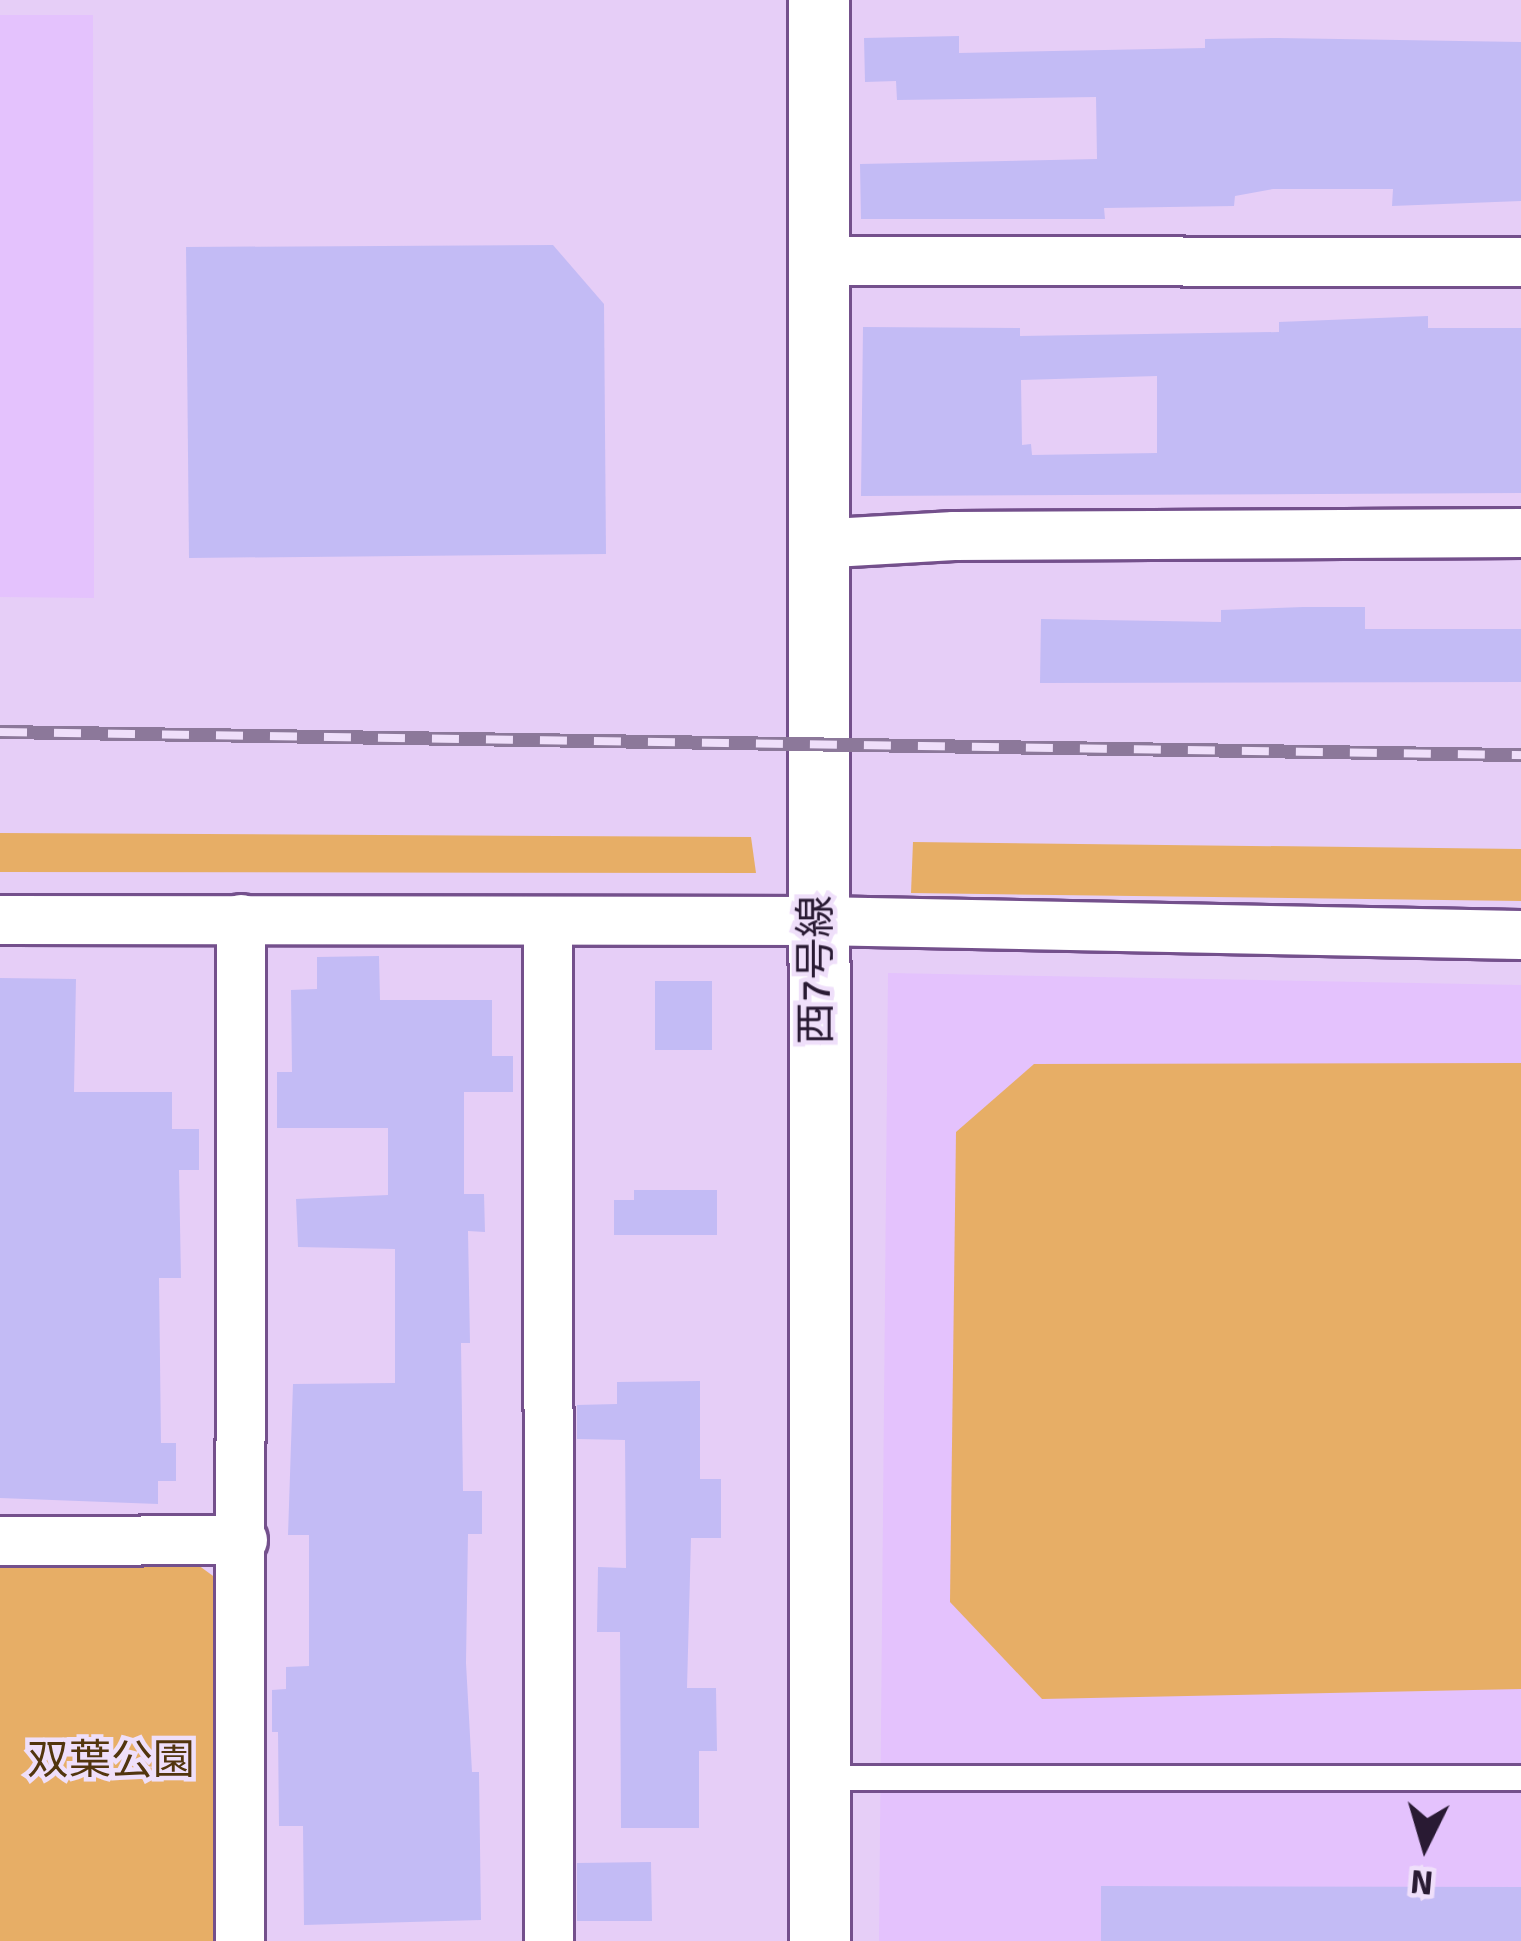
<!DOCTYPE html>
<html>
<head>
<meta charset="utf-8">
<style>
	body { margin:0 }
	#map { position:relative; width:1521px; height:1941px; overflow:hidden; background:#e6cef7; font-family:Signika,"Noto Sans JP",sans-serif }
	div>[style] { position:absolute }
	.built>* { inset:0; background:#e4c2fd }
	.green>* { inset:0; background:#e7ae66 }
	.building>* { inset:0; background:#c3bbf5 }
	.roads { filter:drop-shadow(3px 0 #74508c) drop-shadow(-3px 0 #74508c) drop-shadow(0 3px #74508c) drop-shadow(0 -3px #74508c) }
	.service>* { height:24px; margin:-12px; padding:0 12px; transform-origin:12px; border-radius:12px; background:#fff }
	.minor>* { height:48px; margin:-24px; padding:0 24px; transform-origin:24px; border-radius:24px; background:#fff }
	.tertiary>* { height:60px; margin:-30px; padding:0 30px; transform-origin:30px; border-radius:30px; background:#fff }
	.rail>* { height:14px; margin-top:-7px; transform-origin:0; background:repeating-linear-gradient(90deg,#efdffa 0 27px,#8c789a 0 54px); box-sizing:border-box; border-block:3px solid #8c789a }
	span { translate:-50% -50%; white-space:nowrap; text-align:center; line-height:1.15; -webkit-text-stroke:9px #efdffa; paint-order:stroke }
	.street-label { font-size:42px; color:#291a33 }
	.park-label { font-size:42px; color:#52350e }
	.north { position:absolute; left:1365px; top:1785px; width:120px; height:120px; -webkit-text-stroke:9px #efdffa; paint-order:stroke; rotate:185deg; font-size:33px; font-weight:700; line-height:48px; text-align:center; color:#291a33 }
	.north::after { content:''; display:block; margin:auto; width:42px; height:54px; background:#291a33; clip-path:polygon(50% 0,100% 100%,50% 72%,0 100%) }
</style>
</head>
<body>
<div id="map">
	<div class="built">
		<i style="clip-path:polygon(0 15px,93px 15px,94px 598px,0 597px)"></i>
		<i style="clip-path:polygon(888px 973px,1521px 985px,1521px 1941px,879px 1941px)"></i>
	</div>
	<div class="green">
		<i style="clip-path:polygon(0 833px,751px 837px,756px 873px,0 872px)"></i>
		<i style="clip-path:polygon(913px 842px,1521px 849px,1521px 901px,911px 893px)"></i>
		<i style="clip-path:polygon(1521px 1063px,1521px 1689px,1042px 1699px,950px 1602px,956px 1132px,1034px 1064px)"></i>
		<i style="clip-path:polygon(198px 1565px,220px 1581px,225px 1941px,0 1941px,0 1566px)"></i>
	</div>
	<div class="building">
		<i style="clip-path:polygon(959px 36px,959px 53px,1205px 48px,1205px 39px,1278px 38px,1521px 42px,1521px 201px,1392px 206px,1393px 189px,1273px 189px,1235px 196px,1234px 206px,1104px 208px,1105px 219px,861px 219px,860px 164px,1097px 159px,1096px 97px,897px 100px,896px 81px,865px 82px,864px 38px)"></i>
		<i style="clip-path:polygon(553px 245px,604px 304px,606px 554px,189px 558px,186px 247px)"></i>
		<i style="clip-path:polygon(evenodd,1428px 316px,1428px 328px,1521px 328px,1521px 493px,861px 496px,863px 327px,1020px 328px,1020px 336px,1279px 332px,1279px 322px,1428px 316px,1157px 376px,1157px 453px,1032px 455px,1031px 444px,1022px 445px,1021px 380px,1157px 376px)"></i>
		<i style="clip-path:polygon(1303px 607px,1365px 607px,1365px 629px,1521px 629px,1521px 682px,1040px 683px,1041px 619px,1221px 622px,1221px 610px)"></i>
		<i style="clip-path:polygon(379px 956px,380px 1000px,492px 1000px,492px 1056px,513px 1056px,513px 1092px,464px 1092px,464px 1194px,484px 1194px,485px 1232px,468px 1231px,470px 1343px,461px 1343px,463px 1491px,482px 1491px,482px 1534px,468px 1534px,466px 1663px,472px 1772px,479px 1772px,481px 1920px,304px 1925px,303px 1826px,279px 1826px,278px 1732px,272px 1732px,272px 1690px,286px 1689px,286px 1667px,309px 1666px,309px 1535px,288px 1535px,293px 1384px,395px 1383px,395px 1249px,298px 1247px,296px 1199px,388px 1195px,388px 1128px,277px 1128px,277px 1072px,292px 1072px,291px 990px,317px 989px,317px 957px)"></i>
		<i style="clip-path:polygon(0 978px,76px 979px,74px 1092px,172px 1092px,172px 1129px,199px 1129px,199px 1170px,179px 1170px,181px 1278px,159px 1278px,161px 1443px,176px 1443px,176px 1481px,158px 1481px,158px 1504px,0 1498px)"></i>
		<i style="clip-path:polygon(655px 981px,712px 981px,712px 1050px,655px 1050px)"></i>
		<i style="clip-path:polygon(634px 1190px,717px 1190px,717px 1235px,614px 1235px,614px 1200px,634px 1200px)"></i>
		<i style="clip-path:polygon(700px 1381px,700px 1479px,721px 1479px,721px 1538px,691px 1538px,687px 1688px,716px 1688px,717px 1751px,699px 1751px,699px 1828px,621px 1828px,620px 1632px,597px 1632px,598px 1567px,626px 1568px,625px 1440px,577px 1439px,577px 1405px,617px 1404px,617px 1382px)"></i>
		<i style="clip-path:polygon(651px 1862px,652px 1921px,577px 1921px,577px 1863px)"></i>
		<i style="clip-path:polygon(1101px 1886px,1521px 1887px,1521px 1941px,1101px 1941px)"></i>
	</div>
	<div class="roads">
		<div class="service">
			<i style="left:821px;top:1778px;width:700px"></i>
		</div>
		<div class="minor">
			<i style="left:818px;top:261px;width:703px;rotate:0.08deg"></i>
			<i style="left:815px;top:544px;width:139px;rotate:-3.3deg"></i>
			<i style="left:954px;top:536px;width:567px;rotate:-0.3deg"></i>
			<i style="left:0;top:920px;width:817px;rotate:0.07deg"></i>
			<i style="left:817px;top:921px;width:704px;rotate:1.14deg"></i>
			<i style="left:548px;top:922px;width:1019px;rotate:89.94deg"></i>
			<i style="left:0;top:1541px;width:243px;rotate:-0.2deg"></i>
			<i style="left:240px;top:1941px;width:1022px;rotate:-89.94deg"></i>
		</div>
		<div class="tertiary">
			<i style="left:819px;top:0;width:1941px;rotate:89.97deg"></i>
		</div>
	</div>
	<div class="rail">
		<i style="left:0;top:732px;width:1521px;rotate:0.87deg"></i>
	</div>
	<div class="street-label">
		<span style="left:817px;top:970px;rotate:-90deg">西7号線</span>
	</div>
	<div class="park-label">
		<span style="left:111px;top:1761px">双葉公園</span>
	</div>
	<div class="north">N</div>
</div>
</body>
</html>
